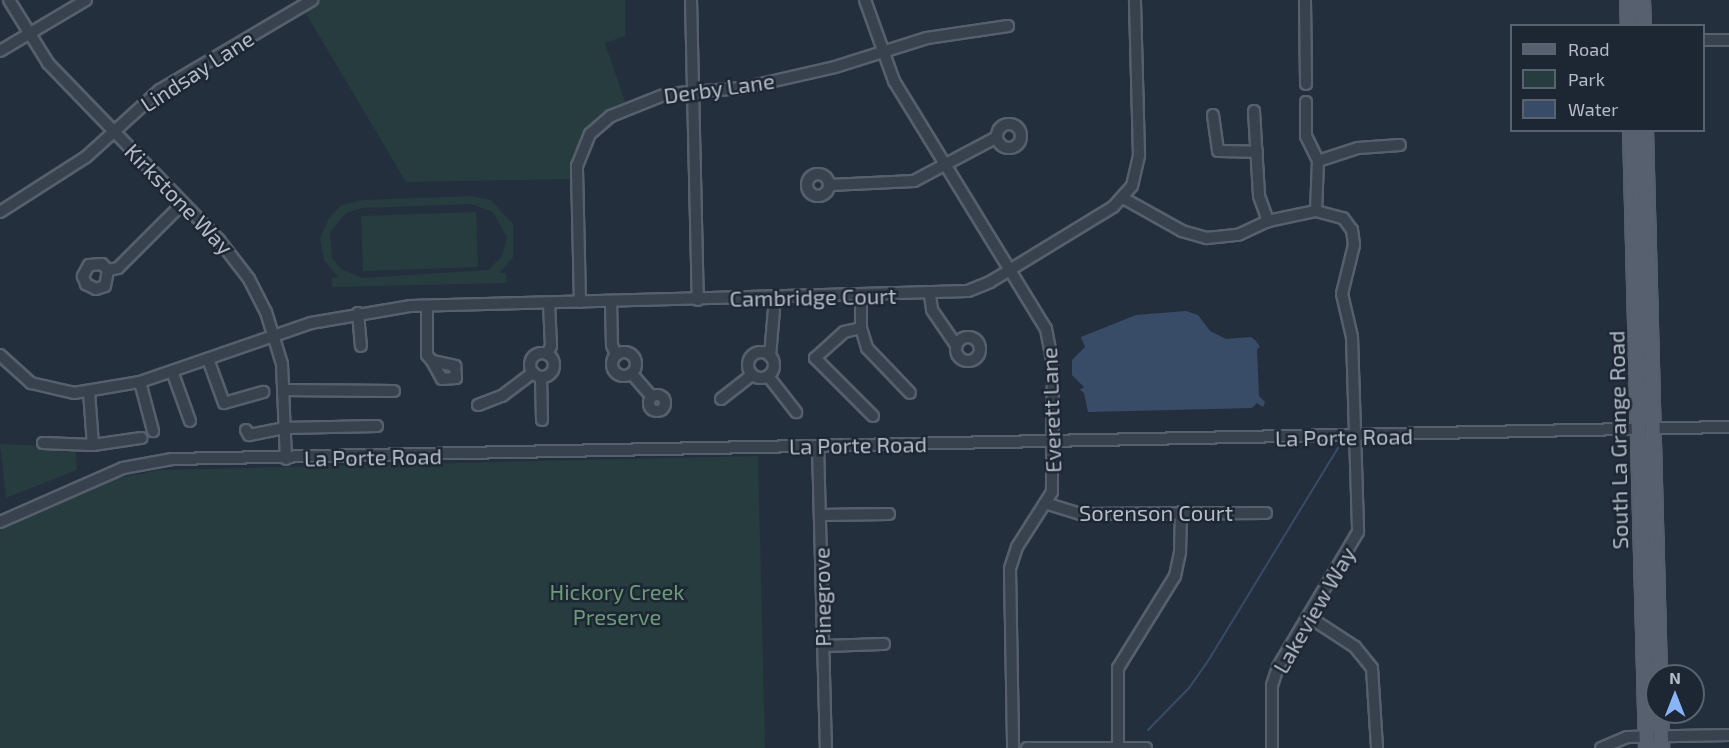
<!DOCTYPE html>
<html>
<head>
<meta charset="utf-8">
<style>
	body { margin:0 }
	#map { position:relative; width:1729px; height:748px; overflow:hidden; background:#242f3e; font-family:"Exo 2",sans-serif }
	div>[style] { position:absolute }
	.green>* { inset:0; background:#263c3f }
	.water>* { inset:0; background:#394c67 }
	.stream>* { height:2px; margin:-1px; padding:0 1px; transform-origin:1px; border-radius:1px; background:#394c67 }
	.roads { filter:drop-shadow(2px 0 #565f6c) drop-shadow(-2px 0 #565f6c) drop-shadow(0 2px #565f6c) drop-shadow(0 -2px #565f6c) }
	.minor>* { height:10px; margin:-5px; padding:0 5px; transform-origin:5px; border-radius:5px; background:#38414e }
	.minor>.ring { margin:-5px; padding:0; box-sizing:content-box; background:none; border:10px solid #38414e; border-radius:50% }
	.major>* { height:14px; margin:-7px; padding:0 7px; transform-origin:7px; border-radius:7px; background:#56606e }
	span { translate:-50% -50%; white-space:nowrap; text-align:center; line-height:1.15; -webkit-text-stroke:5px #1d2633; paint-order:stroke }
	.street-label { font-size:22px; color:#b4bcc9 }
	.park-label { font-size:22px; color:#6b9a76 }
	.legend { position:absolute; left:1510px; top:24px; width:195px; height:108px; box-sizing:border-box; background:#1d2633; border:2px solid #59626f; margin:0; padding:8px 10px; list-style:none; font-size:18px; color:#b4bcc9 }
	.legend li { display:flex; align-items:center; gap:12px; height:30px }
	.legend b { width:30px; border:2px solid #59626f }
	.north { position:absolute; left:1645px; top:664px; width:60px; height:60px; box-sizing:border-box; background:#1d2633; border:2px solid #59626f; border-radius:50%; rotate:0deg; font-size:16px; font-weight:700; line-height:24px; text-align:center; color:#b4bcc9 }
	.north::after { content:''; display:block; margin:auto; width:21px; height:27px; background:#8ab4f8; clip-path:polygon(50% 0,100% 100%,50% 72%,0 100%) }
</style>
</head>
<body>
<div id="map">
	<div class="green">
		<i style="clip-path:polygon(319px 0,625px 0,625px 36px,605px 43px,625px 102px,590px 126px,576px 150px,571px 179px,406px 182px,305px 12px)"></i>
		<i style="clip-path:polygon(evenodd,471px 196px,491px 200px,513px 224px,513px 257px,500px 273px,506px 273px,507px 283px,332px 287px,332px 278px,338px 277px,324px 260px,320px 238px,329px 218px,341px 205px,364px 200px,471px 196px,471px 204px,493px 212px,507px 237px,502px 256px,488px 270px,363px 278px,341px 269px,332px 258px,330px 232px,346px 213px,362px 208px,471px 204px)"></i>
		<i style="clip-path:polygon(476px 212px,478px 267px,363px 271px,361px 216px)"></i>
		<i style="clip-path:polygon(0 444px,75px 447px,77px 470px,6px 498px)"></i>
		<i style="clip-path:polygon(758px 456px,765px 748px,0 748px,0 528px,107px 480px,160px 470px)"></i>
	</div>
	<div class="water">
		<i style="clip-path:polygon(1186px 311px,1198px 315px,1210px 331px,1226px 339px,1251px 337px,1256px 341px,1260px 347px,1257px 349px,1259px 396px,1265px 402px,1263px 407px,1257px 403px,1252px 408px,1088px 412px,1084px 393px,1080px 390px,1084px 387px,1072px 375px,1072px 360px,1085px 347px,1081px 337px,1136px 315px)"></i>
	</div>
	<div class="stream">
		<i style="left:1148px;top:730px;width:59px;rotate:-45.7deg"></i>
		<i style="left:1189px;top:688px;width:39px;rotate:-55deg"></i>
		<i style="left:1211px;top:656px;width:244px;rotate:-58.6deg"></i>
	</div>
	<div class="roads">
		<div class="minor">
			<i style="left:9px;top:0;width:74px;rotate:58.2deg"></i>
			<i style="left:48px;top:63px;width:246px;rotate:46deg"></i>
			<i style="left:219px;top:240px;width:49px;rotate:52.4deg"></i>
			<i style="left:249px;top:279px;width:37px;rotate:63deg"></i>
			<i style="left:266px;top:312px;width:54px;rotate:72.9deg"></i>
			<i style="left:282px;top:364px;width:95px;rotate:87.6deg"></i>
			<i style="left:691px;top:0;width:300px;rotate:88.7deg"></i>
			<i style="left:865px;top:0;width:86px;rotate:70.3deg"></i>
			<i style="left:894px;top:81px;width:291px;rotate:58.5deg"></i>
			<i style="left:1046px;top:329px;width:37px;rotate:79deg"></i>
			<i style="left:1053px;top:365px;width:127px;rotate:90.5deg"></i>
			<i style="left:1052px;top:492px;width:65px;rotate:122.5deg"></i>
			<i style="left:1017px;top:547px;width:23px;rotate:108deg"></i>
			<i style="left:1010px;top:569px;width:179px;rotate:89deg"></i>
			<i style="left:1305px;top:0;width:84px;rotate:89.3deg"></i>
			<i style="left:1704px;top:40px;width:25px"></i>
			<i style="left:0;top:51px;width:100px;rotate:-30.7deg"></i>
			<i style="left:1306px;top:102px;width:34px;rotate:90deg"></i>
			<i style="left:1306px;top:136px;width:28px;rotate:64deg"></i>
			<i style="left:1254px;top:111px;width:85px;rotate:86.6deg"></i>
			<i style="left:1259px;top:196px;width:27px;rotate:70deg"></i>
			<i style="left:1213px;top:115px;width:36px;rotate:82deg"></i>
			<i style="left:1218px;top:151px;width:39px;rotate:1deg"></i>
			<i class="ring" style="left:997px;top:124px;width:14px;height:14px"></i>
			<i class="ring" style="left:807px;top:174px;width:12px;height:12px"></i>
			<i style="left:830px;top:185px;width:84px;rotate:-2.7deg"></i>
			<i style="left:914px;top:181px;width:94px;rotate:-27.9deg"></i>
			<i style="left:1123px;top:198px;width:68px;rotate:29.2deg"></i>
			<i style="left:1182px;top:231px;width:26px;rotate:16deg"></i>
			<i style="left:1207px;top:238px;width:31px;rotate:-6deg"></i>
			<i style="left:1238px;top:235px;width:33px;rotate:-25deg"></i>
			<i style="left:1268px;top:221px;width:49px;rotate:-11.8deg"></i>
			<i style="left:1316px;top:211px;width:28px;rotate:15deg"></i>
			<i style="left:1343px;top:218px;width:15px;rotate:53deg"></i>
			<i style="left:1352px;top:230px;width:15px;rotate:82deg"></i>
			<i style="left:1354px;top:245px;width:50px;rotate:103.8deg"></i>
			<i style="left:1342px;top:294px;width:44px;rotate:76.9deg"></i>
			<i style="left:1352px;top:337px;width:195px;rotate:88.2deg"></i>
			<i style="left:1358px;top:532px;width:157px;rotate:120.7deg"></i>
			<i style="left:1278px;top:667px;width:19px;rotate:108deg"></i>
			<i style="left:1272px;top:685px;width:63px;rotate:90deg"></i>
			<i style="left:1316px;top:211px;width:50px;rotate:-87.7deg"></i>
			<i style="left:1318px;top:161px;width:42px;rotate:-18deg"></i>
			<i style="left:1358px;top:148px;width:42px;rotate:-4.1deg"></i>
			<i style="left:0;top:212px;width:102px;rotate:-32.6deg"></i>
			<i style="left:86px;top:157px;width:100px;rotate:-42.2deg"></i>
			<i style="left:160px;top:90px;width:177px;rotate:-30.6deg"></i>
			<i style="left:108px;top:270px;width:8px;rotate:-135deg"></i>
			<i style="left:102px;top:264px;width:13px;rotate:176deg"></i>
			<i style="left:89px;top:265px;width:13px;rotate:119deg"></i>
			<i style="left:83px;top:276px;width:9px;rotate:69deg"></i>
			<i style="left:86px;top:284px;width:11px;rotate:27deg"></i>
			<i style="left:96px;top:289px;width:9px;rotate:-18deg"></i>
			<i style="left:105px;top:286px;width:16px;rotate:-79deg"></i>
			<i style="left:108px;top:270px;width:10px;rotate:-11deg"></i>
			<i style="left:118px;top:268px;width:92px;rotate:-45deg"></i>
			<i style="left:930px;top:295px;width:15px;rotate:82deg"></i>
			<i style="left:932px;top:310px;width:42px;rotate:55.6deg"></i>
			<i style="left:861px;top:296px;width:32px;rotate:90deg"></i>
			<i style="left:861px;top:328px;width:21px;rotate:73deg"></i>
			<i style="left:867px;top:348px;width:62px;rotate:46.3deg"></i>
			<i style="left:580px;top:302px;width:136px;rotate:-91.3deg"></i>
			<i style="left:577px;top:166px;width:35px;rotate:-68deg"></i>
			<i style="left:590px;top:134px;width:28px;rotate:-41deg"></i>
			<i style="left:611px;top:116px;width:59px;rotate:-21.8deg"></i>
			<i style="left:666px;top:94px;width:77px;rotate:-4.5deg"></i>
			<i style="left:743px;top:88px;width:94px;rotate:-12.9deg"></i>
			<i style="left:835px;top:67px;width:96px;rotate:-17.5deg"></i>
			<i style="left:927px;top:38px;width:82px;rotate:-8.4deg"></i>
			<i style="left:611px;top:302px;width:43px;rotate:88.7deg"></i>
			<i style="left:612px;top:345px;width:11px;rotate:68deg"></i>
			<i style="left:427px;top:306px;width:49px;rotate:90deg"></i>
			<i style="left:427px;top:355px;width:8px;rotate:50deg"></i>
			<i style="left:432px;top:361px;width:24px;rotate:12deg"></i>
			<i style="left:455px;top:366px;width:12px;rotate:85deg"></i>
			<i style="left:456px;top:378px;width:14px;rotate:176deg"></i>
			<i style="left:442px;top:379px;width:21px;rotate:-119deg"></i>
			<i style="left:358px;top:313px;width:33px;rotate:85deg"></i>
			<i style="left:861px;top:328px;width:17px;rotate:167deg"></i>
			<i style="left:844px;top:332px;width:39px;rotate:138deg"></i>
			<i style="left:815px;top:358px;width:82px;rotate:45deg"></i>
			<i class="ring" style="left:956px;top:337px;width:14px;height:14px"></i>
			<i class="ring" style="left:612px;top:352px;width:14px;height:14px"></i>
			<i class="ring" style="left:748px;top:352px;width:16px;height:16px"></i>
			<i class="ring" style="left:530px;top:353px;width:14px;height:14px"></i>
			<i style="left:547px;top:354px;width:9px;rotate:-63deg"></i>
			<i style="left:551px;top:346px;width:43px;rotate:-92.7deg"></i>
			<i style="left:0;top:355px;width:42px;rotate:42.1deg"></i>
			<i style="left:31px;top:383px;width:44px;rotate:13.1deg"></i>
			<i style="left:74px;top:393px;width:67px;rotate:-9.5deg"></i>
			<i style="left:140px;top:382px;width:181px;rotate:-19deg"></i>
			<i style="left:311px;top:323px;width:100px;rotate:-9.7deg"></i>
			<i style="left:410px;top:306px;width:558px;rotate:-1.54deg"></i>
			<i style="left:968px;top:291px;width:24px;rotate:-22deg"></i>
			<i style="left:990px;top:282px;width:144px;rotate:-31.4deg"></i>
			<i style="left:1113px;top:207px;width:28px;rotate:-48deg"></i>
			<i style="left:1132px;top:186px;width:32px;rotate:-77deg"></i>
			<i style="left:1139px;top:155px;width:155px;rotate:-91.5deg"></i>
			<i style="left:770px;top:356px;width:58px;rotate:-85.1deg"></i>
			<i style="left:208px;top:359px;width:47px;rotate:70deg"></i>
			<i style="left:224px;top:403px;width:41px;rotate:-15.8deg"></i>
			<i style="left:172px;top:371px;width:53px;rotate:70.2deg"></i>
			<i style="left:632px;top:374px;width:30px;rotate:49deg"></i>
			<i style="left:768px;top:376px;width:46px;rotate:52.1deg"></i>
			<i style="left:541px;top:377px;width:43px;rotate:88.7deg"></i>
			<i style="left:140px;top:382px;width:51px;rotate:75.1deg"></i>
			<i style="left:283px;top:390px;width:111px;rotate:0.5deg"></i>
			<i class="ring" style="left:649px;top:395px;width:6px;height:6px"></i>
			<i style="left:721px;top:399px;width:39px;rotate:-38deg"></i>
			<i style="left:478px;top:405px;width:26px;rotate:-21deg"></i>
			<i style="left:502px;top:396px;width:39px;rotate:-37deg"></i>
			<i style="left:246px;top:430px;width:6px;rotate:59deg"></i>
			<i style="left:249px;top:435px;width:37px;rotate:-11deg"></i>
			<i style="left:285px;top:428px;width:92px;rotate:-1.2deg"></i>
			<i style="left:43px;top:443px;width:50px;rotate:2.3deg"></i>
			<i style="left:93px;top:445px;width:53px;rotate:-94.3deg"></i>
			<i style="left:93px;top:445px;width:49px;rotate:-8.3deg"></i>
			<i style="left:818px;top:446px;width:302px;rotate:88.5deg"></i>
			<i style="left:1048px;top:504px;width:34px;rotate:17deg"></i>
			<i style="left:1080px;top:514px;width:186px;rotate:-0.3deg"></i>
			<i style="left:820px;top:515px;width:69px;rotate:-0.8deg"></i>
			<i style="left:0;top:522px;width:134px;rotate:-23.7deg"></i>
			<i style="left:123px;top:468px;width:50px;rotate:-10.4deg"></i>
			<i style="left:172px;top:459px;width:1557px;rotate:-1.18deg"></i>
			<i style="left:1309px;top:617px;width:55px;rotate:33.1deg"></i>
			<i style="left:1355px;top:647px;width:27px;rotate:51deg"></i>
			<i style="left:1372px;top:668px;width:80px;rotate:86.4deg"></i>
			<i style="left:823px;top:646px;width:61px;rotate:-1.9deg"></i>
			<i style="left:1118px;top:746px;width:78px;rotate:-90deg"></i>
			<i style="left:1118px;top:668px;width:108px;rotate:-58.2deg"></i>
			<i style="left:1175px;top:576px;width:25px;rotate:-78deg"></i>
			<i style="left:1180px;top:552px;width:40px;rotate:-88.6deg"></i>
			<i style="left:1027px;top:748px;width:119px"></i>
			<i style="left:1601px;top:748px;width:28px;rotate:-23deg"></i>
			<i style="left:1627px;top:737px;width:102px;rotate:-1.1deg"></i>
		</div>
		<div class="major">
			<i style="left:1628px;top:0;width:26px;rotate:88deg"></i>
			<i style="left:1642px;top:0;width:26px;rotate:88deg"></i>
			<i style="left:1631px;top:130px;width:618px;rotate:88.52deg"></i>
			<i style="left:1645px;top:130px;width:546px;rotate:88.53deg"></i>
			<i style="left:1660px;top:712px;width:36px;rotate:88deg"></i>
		</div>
	</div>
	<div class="street-label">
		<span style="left:197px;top:71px;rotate:-33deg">Lindsay Lane</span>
		<span style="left:719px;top:88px;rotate:-8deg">Derby Lane</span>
		<span style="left:179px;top:199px;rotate:46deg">Kirkstone Way</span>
		<span style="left:813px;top:297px;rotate:-1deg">Cambridge Court</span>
		<span style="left:1051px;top:410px;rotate:-92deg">Everett Lane</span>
		<span style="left:1344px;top:437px;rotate:-1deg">La Porte Road</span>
		<span style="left:1618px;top:440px;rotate:-91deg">South La Grange Road</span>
		<span style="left:858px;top:445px;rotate:-1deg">La Porte Road</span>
		<span style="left:373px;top:457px;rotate:-1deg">La Porte Road</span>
		<span style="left:1156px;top:513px">Sorenson Court</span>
		<span style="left:822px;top:597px;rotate:-91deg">Pinegrove</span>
		<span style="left:1314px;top:610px;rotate:-60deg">Lakeview Way</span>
	</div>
	<div class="park-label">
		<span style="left:617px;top:604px">Hickory Creek<br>Preserve</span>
	</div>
	<ul class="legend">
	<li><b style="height:8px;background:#56606e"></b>Road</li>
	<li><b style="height:16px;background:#263c3f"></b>Park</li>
	<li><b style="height:16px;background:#394c67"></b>Water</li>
	</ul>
	<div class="north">N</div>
</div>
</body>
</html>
